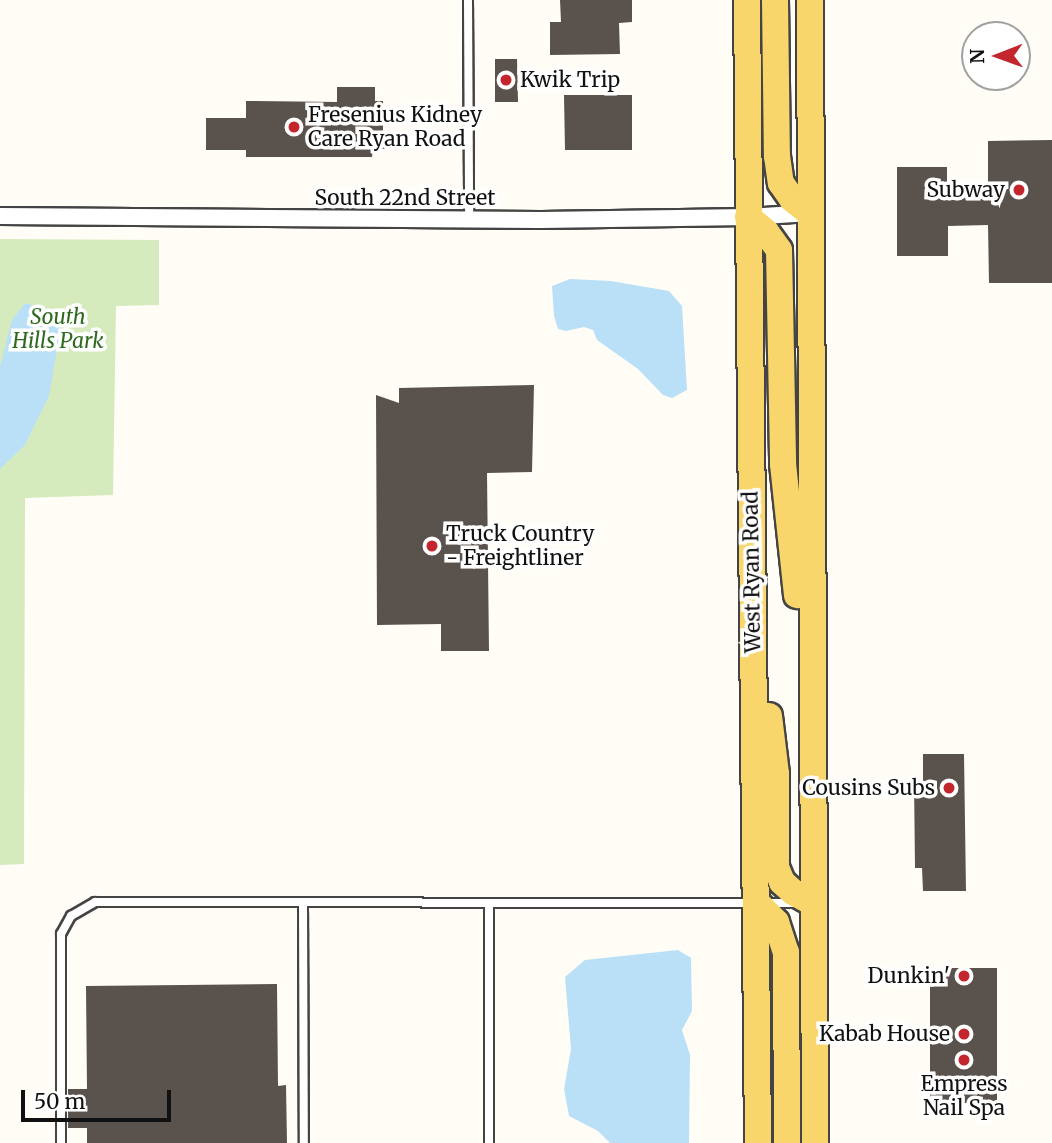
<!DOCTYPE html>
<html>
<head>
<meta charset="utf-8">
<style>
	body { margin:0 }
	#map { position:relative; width:1052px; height:1143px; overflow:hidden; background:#fffdf5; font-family:Merriweather,serif }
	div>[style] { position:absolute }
	.green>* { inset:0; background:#d5ebbd }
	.water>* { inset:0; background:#b9e0f7 }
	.building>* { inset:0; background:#5a524d }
	.roads { filter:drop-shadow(2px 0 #444) drop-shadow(-2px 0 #444) drop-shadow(0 2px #444) drop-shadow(0 -2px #444) }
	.service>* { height:8px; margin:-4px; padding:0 4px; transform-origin:4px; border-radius:4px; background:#fff }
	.minor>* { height:16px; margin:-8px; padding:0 8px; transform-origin:8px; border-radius:8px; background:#fff }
	.primary>* { height:26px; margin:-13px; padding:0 13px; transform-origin:13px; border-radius:13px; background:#f9d66b }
	.dots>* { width:19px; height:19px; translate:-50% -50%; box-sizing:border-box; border:4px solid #fff; border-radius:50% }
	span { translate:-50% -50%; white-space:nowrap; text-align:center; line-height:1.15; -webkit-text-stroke:7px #fff; paint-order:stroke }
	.poi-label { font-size:21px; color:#111 }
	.left { translate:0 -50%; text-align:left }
	.right { translate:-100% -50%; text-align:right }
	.street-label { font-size:21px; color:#111 }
	.park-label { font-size:21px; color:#2f6b1f; font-style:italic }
	.north { position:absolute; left:961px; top:21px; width:70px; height:70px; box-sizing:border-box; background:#fff; border:2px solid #a0a0a0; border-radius:50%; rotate:269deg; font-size:19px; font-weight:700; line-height:28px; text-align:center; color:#111 }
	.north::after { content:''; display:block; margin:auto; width:24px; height:32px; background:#c4262e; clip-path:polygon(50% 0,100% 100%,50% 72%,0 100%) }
	.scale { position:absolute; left:21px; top:1090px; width:150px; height:32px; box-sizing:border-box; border:4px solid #111; border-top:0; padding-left:9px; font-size:21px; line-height:24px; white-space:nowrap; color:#111; -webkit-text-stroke:5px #fff; paint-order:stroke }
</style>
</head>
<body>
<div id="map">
	<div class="green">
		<i style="clip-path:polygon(0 239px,159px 240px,159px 305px,116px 306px,113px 495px,25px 498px,24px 864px,0 865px)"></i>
	</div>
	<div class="water">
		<i style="clip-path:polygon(570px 279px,611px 281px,669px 291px,682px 306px,687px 390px,672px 398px,663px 395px,638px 369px,597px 340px,593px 330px,584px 327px,566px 331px,558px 329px,554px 316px,552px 286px)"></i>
		<i style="clip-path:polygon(25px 303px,52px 311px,61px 326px,49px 396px,25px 445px,0 469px,0 367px,12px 320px)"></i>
		<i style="clip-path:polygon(678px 950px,691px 958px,692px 1011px,682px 1030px,690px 1055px,689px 1143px,610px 1143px,598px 1131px,569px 1116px,564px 1089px,571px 1049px,565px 977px,585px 960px)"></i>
	</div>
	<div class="building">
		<i style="clip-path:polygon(560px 0,632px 0,632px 22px,619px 23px,620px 54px,550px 55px,550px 22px,561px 22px)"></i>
		<i style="clip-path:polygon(495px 59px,517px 59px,518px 102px,495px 102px)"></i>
		<i style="clip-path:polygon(337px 87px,375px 87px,375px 101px,383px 101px,383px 132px,390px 133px,390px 148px,373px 150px,372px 157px,246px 157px,246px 150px,206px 150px,206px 118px,246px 118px,246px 101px,337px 102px)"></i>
		<i style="clip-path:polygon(564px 95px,632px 95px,632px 150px,565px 150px)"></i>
		<i style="clip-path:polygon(1052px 140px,1052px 283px,989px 283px,988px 225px,948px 226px,948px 256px,897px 256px,897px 167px,947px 167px,947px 198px,988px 197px,988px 141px)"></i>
		<i style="clip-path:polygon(534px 385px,532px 472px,487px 473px,489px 651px,441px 651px,441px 624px,377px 625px,376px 395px,399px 403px,399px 388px)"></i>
		<i style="clip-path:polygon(923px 754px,964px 754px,966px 891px,923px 891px,922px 868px,915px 868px,914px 780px,923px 780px)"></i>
		<i style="clip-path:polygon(930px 968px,997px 968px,997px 1103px,930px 1103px)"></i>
		<i style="clip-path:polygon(277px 984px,278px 1086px,286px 1085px,287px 1143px,87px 1143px,87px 1128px,68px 1128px,68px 1089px,87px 1089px,86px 986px)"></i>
	</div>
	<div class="roads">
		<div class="service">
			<i style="left:468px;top:0;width:219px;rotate:89.7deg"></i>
			<i style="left:303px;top:903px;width:240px;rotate:89.8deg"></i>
			<i style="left:489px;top:903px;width:240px;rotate:90deg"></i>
			<i style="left:768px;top:903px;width:29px"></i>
			<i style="left:61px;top:1143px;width:209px;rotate:-90deg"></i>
			<i style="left:61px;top:934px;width:21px;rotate:-61deg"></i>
			<i style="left:71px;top:916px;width:28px;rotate:-30deg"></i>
			<i style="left:95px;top:902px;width:657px;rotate:0.09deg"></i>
		</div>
		<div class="minor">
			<i style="left:0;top:216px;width:541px;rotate:0.42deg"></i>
			<i style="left:541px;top:220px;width:207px;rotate:-0.8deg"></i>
			<i style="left:748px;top:217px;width:62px;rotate:-3.7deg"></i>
		</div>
		<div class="primary">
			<i style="left:747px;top:0;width:1143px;rotate:89.45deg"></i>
			<i style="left:775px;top:0;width:156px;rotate:89.3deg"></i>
			<i style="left:777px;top:156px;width:27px;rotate:82deg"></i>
			<i style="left:781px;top:183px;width:19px;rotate:55deg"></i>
			<i style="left:792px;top:199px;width:23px;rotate:38deg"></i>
			<i style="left:810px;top:0;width:1143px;rotate:89.75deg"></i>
			<i style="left:748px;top:217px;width:23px;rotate:40deg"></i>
			<i style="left:766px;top:232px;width:22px;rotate:54deg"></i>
			<i style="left:779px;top:250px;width:214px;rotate:88.9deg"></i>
			<i style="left:783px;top:464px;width:132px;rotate:83.9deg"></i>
			<i style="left:769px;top:716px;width:58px;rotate:83.1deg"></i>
			<i style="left:776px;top:774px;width:93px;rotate:90deg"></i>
			<i style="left:776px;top:867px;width:16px;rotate:68deg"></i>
			<i style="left:782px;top:882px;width:15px;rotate:42deg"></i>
			<i style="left:793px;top:892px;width:23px;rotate:29deg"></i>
			<i style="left:757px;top:903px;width:27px;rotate:45deg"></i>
			<i style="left:776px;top:922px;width:32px;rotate:72deg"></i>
			<i style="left:786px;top:952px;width:191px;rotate:89.7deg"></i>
		</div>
	</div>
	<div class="dots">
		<i style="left:506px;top:80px;background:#c4262e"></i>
		<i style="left:294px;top:127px;background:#c4262e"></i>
		<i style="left:1019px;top:190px;background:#c4262e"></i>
		<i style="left:432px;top:546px;background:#c4262e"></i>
		<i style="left:949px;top:788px;background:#c4262e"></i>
		<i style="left:964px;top:976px;background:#c4262e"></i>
		<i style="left:964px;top:1034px;background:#c4262e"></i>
		<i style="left:964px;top:1060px;background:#c4262e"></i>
	</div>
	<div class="poi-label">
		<span class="left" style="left:520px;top:80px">Kwik Trip</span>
		<span class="left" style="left:308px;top:127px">Fresenius Kidney<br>Care Ryan Road</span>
		<span class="right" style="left:1005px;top:190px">Subway</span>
		<span class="left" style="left:446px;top:546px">Truck Country<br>- Freightliner</span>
		<span class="right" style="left:935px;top:788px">Cousins Subs</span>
		<span class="right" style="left:950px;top:976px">Dunkin'</span>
		<span class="right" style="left:950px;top:1034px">Kabab House</span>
		<span style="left:964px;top:1096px">Empress<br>Nail Spa</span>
	</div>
	<div class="street-label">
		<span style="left:405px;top:198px">South 22nd Street</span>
		<span style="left:752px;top:572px;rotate:-91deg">West Ryan Road</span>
	</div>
	<div class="park-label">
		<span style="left:58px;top:329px">South<br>Hills Park</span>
	</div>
	<div class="north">N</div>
	<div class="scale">50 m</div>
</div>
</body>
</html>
